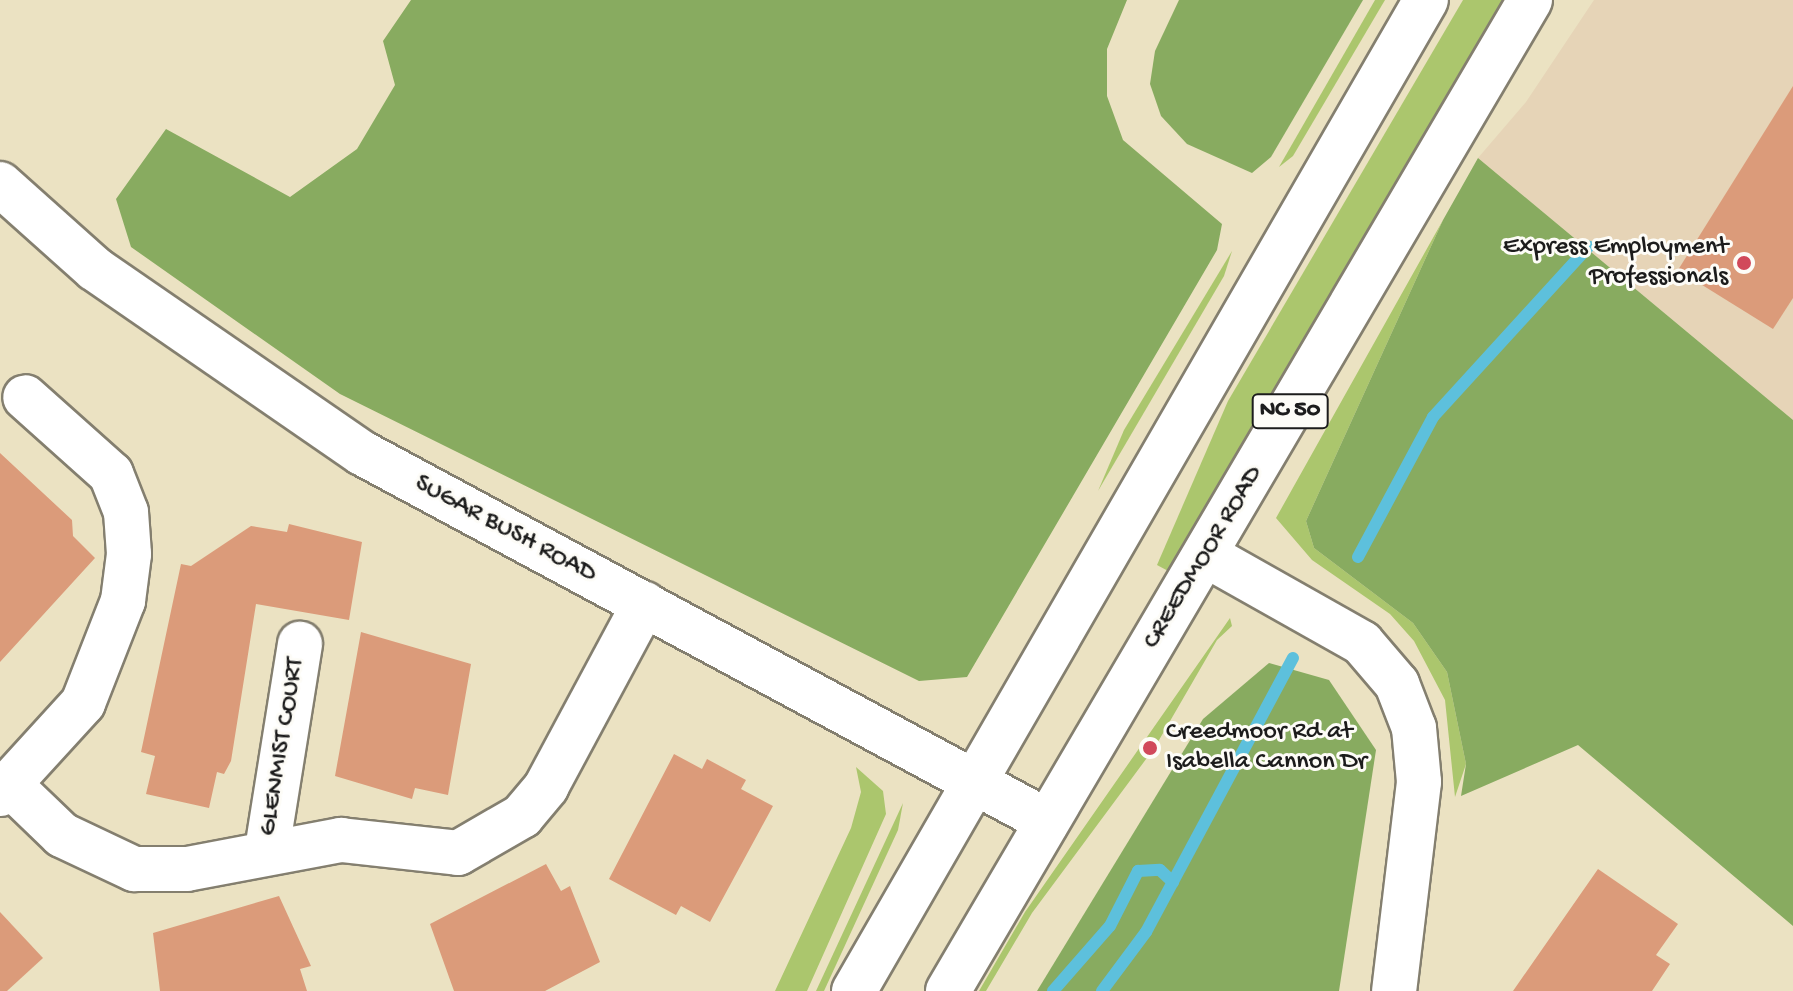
<!DOCTYPE html>
<html>
<head>
<meta charset="utf-8">
<style>
	body { margin:0 }
	#map { position:relative; width:1793px; height:991px; overflow:hidden; background:#ebe2c2; font-family:"Gochi Hand",sans-serif }
	div>[style] { position:absolute }
	.built>* { inset:0; background:#e6d4b7 }
	.green>* { inset:0; background:#abc66d }
	.forest>* { inset:0; background:#88ab60 }
	.stream>* { height:12px; margin:-6px; padding:0 6px; transform-origin:6px; border-radius:6px; background:#5dc0dc }
	.building>* { inset:0; background:#db9b7a }
	.roads { filter:drop-shadow(2px 0 #847f6f) drop-shadow(-2px 0 #847f6f) drop-shadow(0 2px #847f6f) drop-shadow(0 -2px #847f6f) }
	.minor>* { height:44px; margin:-22px; padding:0 22px; transform-origin:22px; border-radius:22px; background:#fff }
	.major>* { height:44px; margin:-22px; padding:0 22px; transform-origin:22px; border-radius:22px; background:#fff }
	.dots>* { width:22px; height:22px; translate:-50% -50%; box-sizing:border-box; border:4px solid #fdfcf7; border-radius:50% }
	span { translate:-50% -50%; white-space:nowrap; text-align:center; line-height:1.15; -webkit-text-stroke:6px #fdfcf7; paint-order:stroke }
	.shield-label span { padding:2px 6px; background:#fdfcf7; border:2px solid; border-radius:6px; -webkit-text-stroke-width:0 }
	.shield-label { font-size:24px; color:#1c1c1c; font-weight:700 }
	.poi-label { font-size:26px; color:#1c1c1c }
	.right { translate:-100% -50%; text-align:right }
	.left { translate:0 -50%; text-align:left }
	.street-label { font-size:26px; color:#1c1c1c }
</style>
</head>
<body>
<div id="map">
	<div class="built">
		<i style="clip-path:polygon(1594px 0,1793px 0,1793px 420px,1478px 158px,1526px 102px)"></i>
	</div>
	<div class="green">
		<i style="clip-path:polygon(1375px 0,1385px 0,1293px 156px,1279px 167px)"></i>
		<i style="clip-path:polygon(1463px 0,1504px 0,1170px 572px,1157px 565px,1228px 401px)"></i>
		<i style="clip-path:polygon(1443px 220px,1306px 521px,1314px 548px,1413px 623px,1447px 672px,1466px 764px,1455px 797px,1445px 700px,1414px 641px,1390px 614px,1312px 560px,1276px 518px)"></i>
		<i style="clip-path:polygon(1232px 251px,1224px 276px,1098px 491px,1124px 430px)"></i>
		<i style="clip-path:polygon(1230px 618px,1232px 626px,1217px 640px,1155px 747px,1032px 913px,986px 991px,979px 991px,1025px 912px)"></i>
		<i style="clip-path:polygon(856px 767px,883px 791px,886px 814px,807px 991px,775px 991px,851px 828px,861px 792px)"></i>
		<i style="clip-path:polygon(903px 803px,898px 830px,824px 991px,816px 991px)"></i>
	</div>
	<div class="forest">
		<i style="clip-path:polygon(411px 0,1127px 0,1107px 49px,1107px 96px,1123px 140px,1222px 224px,1217px 250px,967px 677px,919px 681px,340px 394px,131px 247px,116px 199px,166px 129px,290px 197px,357px 149px,395px 85px,383px 41px)"></i>
		<i style="clip-path:polygon(1179px 0,1363px 0,1271px 157px,1252px 173px,1187px 144px,1161px 116px,1150px 84px,1155px 51px)"></i>
		<i style="clip-path:polygon(1478px 158px,1793px 420px,1793px 926px,1578px 745px,1461px 796px,1466px 764px,1447px 672px,1413px 623px,1314px 548px,1306px 521px,1443px 220px)"></i>
		<i style="clip-path:polygon(1269px 663px,1329px 680px,1376px 750px,1339px 991px,1037px 991px,1203px 719px)"></i>
	</div>
	<div class="stream">
		<i style="left:1358px;top:557px;width:159px;rotate:-61.8deg"></i>
		<i style="left:1433px;top:417px;width:231px;rotate:-47.6deg"></i>
		<i style="left:1053px;top:991px;width:86px;rotate:-48.8deg"></i>
		<i style="left:1110px;top:926px;width:62px;rotate:-63deg"></i>
		<i style="left:1138px;top:871px;width:22px;rotate:-3deg"></i>
		<i style="left:1160px;top:870px;width:18px;rotate:43deg"></i>
		<i style="left:1102px;top:991px;width:74px;rotate:-53.3deg"></i>
		<i style="left:1146px;top:932px;width:311px;rotate:-61.8deg"></i>
	</div>
	<div class="building">
		<i style="clip-path:polygon(1793px 86px,1793px 298px,1773px 329px,1678px 270px)"></i>
		<i style="clip-path:polygon(0 453px,72px 520px,73px 536px,95px 558px,0 662px)"></i>
		<i style="clip-path:polygon(289px 524px,362px 542px,349px 620px,256px 604px,231px 761px,224px 774px,217px 772px,209px 808px,146px 794px,155px 756px,141px 752px,181px 564px,191px 566px,251px 526px,287px 532px)"></i>
		<i style="clip-path:polygon(361px 632px,471px 664px,448px 795px,415px 788px,412px 799px,335px 776px)"></i>
		<i style="clip-path:polygon(674px 754px,702px 769px,707px 759px,746px 780px,741px 789px,773px 806px,710px 922px,681px 906px,676px 915px,609px 879px)"></i>
		<i style="clip-path:polygon(546px 864px,561px 891px,570px 886px,600px 962px,545px 991px,454px 991px,430px 924px)"></i>
		<i style="clip-path:polygon(1598px 869px,1678px 924px,1656px 955px,1670px 964px,1652px 991px,1513px 991px)"></i>
		<i style="clip-path:polygon(279px 896px,311px 966px,300px 969px,307px 991px,160px 991px,153px 933px)"></i>
		<i style="clip-path:polygon(0 912px,43px 958px,7px 991px,0 991px)"></i>
	</div>
	<div class="roads">
		<div class="minor">
			<i style="left:0;top:184px;width:127px;rotate:41.8deg"></i>
			<i style="left:95px;top:269px;width:324px;rotate:34.6deg"></i>
			<i style="left:362px;top:453px;width:778px;rotate:28.25deg"></i>
			<i style="left:1206px;top:555px;width:179px;rotate:29.4deg"></i>
			<i style="left:1362px;top:643px;width:54px;rotate:49.5deg"></i>
			<i style="left:1397px;top:684px;width:47px;rotate:68.9deg"></i>
			<i style="left:1414px;top:728px;width:54px;rotate:84.7deg"></i>
			<i style="left:1419px;top:782px;width:210px;rotate:96.8deg"></i>
			<i style="left:10px;top:785px;width:72px;rotate:43.9deg"></i>
			<i style="left:62px;top:835px;width:80px;rotate:25.3deg"></i>
			<i style="left:134px;top:869px;width:53px"></i>
			<i style="left:187px;top:869px;width:157px;rotate:-10.7deg"></i>
			<i style="left:341px;top:840px;width:118px;rotate:6.3deg"></i>
			<i style="left:458px;top:853px;width:74px;rotate:-30deg"></i>
			<i style="left:522px;top:816px;width:38px;rotate:-50deg"></i>
			<i style="left:546px;top:787px;width:208px;rotate:-61.8deg"></i>
			<i style="left:0;top:794px;width:123px;rotate:-47.6deg"></i>
			<i style="left:83px;top:703px;width:110px;rotate:-68.6deg"></i>
			<i style="left:123px;top:601px;width:47px;rotate:-82.7deg"></i>
			<i style="left:129px;top:554px;width:42px;rotate:-94.1deg"></i>
			<i style="left:126px;top:512px;width:41px;rotate:-111.5deg"></i>
			<i style="left:111px;top:474px;width:115px;rotate:-138.2deg"></i>
			<i style="left:267px;top:850px;width:209px;rotate:-80.9deg"></i>
		</div>
		<div class="major">
			<i style="left:854px;top:991px;width:1144px;rotate:-60.01deg"></i>
			<i style="left:948px;top:991px;width:1149px;rotate:-59.57deg"></i>
		</div>
	</div>
	<div class="dots">
		<i style="left:1744px;top:263px;background:#d1495b"></i>
		<i style="left:1150px;top:748px;background:#d1495b"></i>
	</div>
	<div class="shield-label">
		<span style="left:1290px;top:411px">NC 50</span>
	</div>
	<div class="poi-label">
		<span class="right" style="left:1728px;top:263px">Express Employment<br>Professionals</span>
		<span class="left" style="left:1166px;top:748px">Creedmoor Rd at<br>Isabella Cannon Dr</span>
	</div>
	<div class="street-label">
		<span style="left:505px;top:530px;rotate:28deg">SUGAR BUSH ROAD</span>
		<span style="left:1204px;top:558px;rotate:-59deg">CREEDMOOR ROAD</span>
		<span style="left:283px;top:747px;rotate:-81deg">GLENMIST COURT</span>
	</div>
</div>
</body>
</html>
